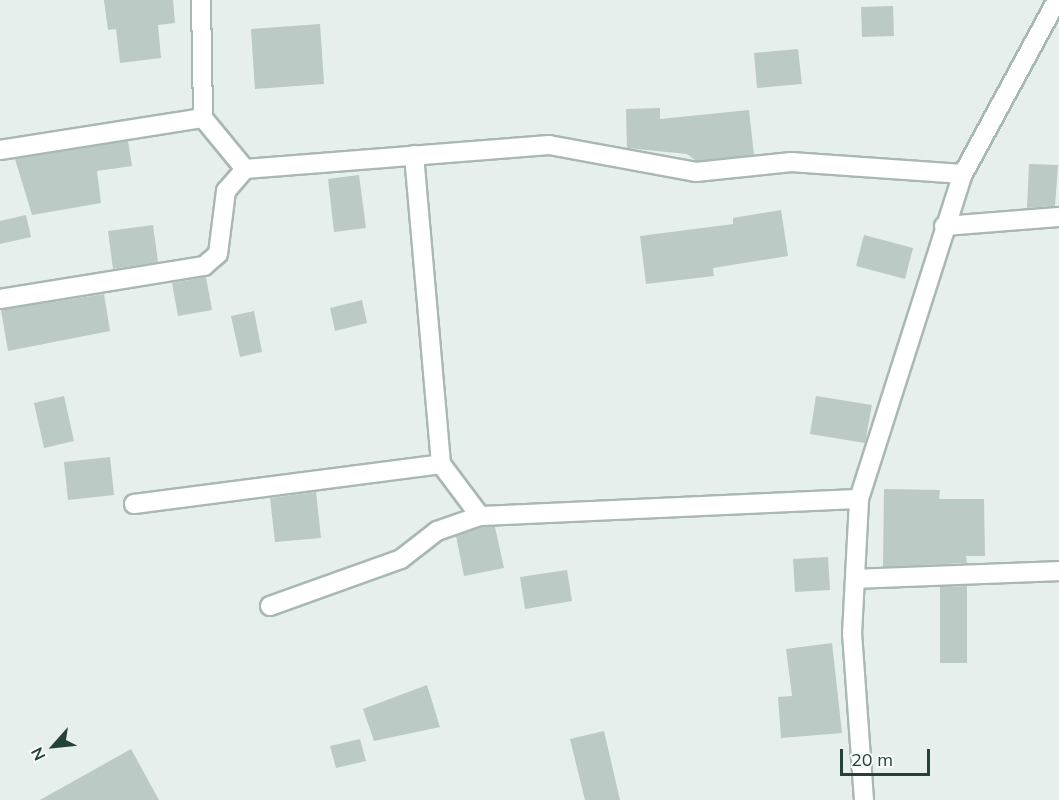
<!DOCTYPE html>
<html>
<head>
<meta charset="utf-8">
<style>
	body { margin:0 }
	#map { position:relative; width:1059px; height:800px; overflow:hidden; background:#e6efeb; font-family:Mulish,sans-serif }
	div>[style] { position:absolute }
	.building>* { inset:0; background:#bbcac4 }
	.roads { filter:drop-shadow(2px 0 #a8b8b2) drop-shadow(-2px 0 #a8b8b2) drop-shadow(0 2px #a8b8b2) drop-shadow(0 -2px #a8b8b2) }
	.street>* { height:18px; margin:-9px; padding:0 9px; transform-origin:9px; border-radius:9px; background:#fff }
	.secondary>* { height:18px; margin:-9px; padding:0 9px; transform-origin:9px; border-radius:9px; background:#fff }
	span { translate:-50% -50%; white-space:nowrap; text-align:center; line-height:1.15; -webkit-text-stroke:4.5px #f7fbf9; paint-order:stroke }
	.north { position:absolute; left:24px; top:716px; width:60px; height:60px; -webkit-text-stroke:4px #f7fbf9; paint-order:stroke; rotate:243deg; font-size:16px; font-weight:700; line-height:24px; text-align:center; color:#24423a }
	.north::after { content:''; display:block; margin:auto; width:21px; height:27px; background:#24423a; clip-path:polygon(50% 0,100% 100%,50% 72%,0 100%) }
	.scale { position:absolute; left:840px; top:749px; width:90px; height:27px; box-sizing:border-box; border:3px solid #24423a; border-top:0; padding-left:8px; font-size:18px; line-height:21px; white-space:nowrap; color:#24423a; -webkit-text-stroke:4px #f7fbf9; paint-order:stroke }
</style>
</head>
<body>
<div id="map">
	<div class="building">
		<i style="clip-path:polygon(104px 0,173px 0,175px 23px,158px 25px,161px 58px,120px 63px,116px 29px,108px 30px)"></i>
		<i style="clip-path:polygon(893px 6px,894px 36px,862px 37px,861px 7px)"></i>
		<i style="clip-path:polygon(320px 24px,324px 84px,255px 89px,251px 29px)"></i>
		<i style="clip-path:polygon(798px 49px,802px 84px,757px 88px,754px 53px)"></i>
		<i style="clip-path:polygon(660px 108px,660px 119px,749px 110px,754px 155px,696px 161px,687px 154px,627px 148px,626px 109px)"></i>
		<i style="clip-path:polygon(128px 141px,132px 166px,97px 171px,101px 203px,32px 215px,15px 159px)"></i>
		<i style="clip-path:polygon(1029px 164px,1058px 165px,1055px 206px,1027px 208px)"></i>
		<i style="clip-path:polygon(359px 175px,366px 228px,334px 232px,328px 179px)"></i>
		<i style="clip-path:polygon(781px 210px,788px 256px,713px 268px,714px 276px,646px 284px,640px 236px,733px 224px,733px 218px)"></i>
		<i style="clip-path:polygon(26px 215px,31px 237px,0 244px,0 221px)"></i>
		<i style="clip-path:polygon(153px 225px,158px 262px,113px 269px,108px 231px)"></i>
		<i style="clip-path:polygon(864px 235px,913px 248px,905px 279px,856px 266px)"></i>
		<i style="clip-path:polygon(206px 277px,212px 310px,178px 316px,172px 283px)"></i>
		<i style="clip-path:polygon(104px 294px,110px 331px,8px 351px,1px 310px)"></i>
		<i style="clip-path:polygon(362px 300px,367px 323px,335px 331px,330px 308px)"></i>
		<i style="clip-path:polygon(254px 311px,262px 352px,240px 357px,231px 316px)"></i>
		<i style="clip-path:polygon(64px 396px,74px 441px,44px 448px,34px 403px)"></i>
		<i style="clip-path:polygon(816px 396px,872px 405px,865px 443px,810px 434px)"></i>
		<i style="clip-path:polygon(110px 457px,114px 495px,68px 500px,64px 462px)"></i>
		<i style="clip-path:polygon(884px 489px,940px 490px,939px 499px,984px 499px,985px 556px,966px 556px,967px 563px,883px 567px)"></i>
		<i style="clip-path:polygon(316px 492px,321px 538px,275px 542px,270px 498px)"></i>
		<i style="clip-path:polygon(482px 527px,495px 527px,504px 568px,464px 576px,456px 536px)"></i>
		<i style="clip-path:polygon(828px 557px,830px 590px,795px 592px,793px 559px)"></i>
		<i style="clip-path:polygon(567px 570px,572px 601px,525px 609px,520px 577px)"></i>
		<i style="clip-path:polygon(967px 586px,967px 663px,940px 663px,940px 587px)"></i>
		<i style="clip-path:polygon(832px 643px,842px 733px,781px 738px,778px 697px,792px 696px,786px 649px)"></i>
		<i style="clip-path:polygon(427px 685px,440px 727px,374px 741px,363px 709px)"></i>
		<i style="clip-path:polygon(604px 731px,620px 800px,585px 800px,570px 739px)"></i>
		<i style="clip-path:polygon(360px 739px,366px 761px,336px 768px,330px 746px)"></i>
		<i style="clip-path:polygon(131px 749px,159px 800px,40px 800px)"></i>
	</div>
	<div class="roads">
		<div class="street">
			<i style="left:201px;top:0;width:118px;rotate:89deg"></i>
			<i style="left:0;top:150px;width:206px;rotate:-9deg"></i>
			<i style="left:203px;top:118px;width:66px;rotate:50.5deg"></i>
			<i style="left:414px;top:155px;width:310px;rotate:85deg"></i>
			<i style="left:441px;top:464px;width:65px;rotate:53.1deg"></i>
			<i style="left:944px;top:226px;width:115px;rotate:-4.5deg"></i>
			<i style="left:0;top:299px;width:207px;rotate:-9.2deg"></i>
			<i style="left:204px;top:266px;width:18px;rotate:-41deg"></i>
			<i style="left:218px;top:254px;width:64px;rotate:-82.8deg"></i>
			<i style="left:226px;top:191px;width:29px;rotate:-49deg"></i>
			<i style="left:245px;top:169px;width:305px;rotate:-4.5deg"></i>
			<i style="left:549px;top:145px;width:149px;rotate:10.4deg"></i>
			<i style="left:696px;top:172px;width:96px;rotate:-6deg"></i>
			<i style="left:791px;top:162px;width:172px;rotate:4deg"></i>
			<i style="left:134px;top:504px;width:310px;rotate:-7.4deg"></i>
			<i style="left:855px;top:579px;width:204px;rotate:-2.2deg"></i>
			<i style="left:270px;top:606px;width:139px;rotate:-19.7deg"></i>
			<i style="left:401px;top:559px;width:46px;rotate:-37.9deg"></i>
			<i style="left:437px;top:531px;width:46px;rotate:-19.2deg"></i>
			<i style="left:480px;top:516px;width:379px;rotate:-2.6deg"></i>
		</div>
		<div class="secondary">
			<i style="left:864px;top:800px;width:166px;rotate:-94.1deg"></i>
			<i style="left:852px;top:634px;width:135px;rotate:-87deg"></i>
			<i style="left:859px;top:499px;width:341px;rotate:-72.3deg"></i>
			<i style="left:963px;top:174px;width:198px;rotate:-61.6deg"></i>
		</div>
	</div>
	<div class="north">N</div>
	<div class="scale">20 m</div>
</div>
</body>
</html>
